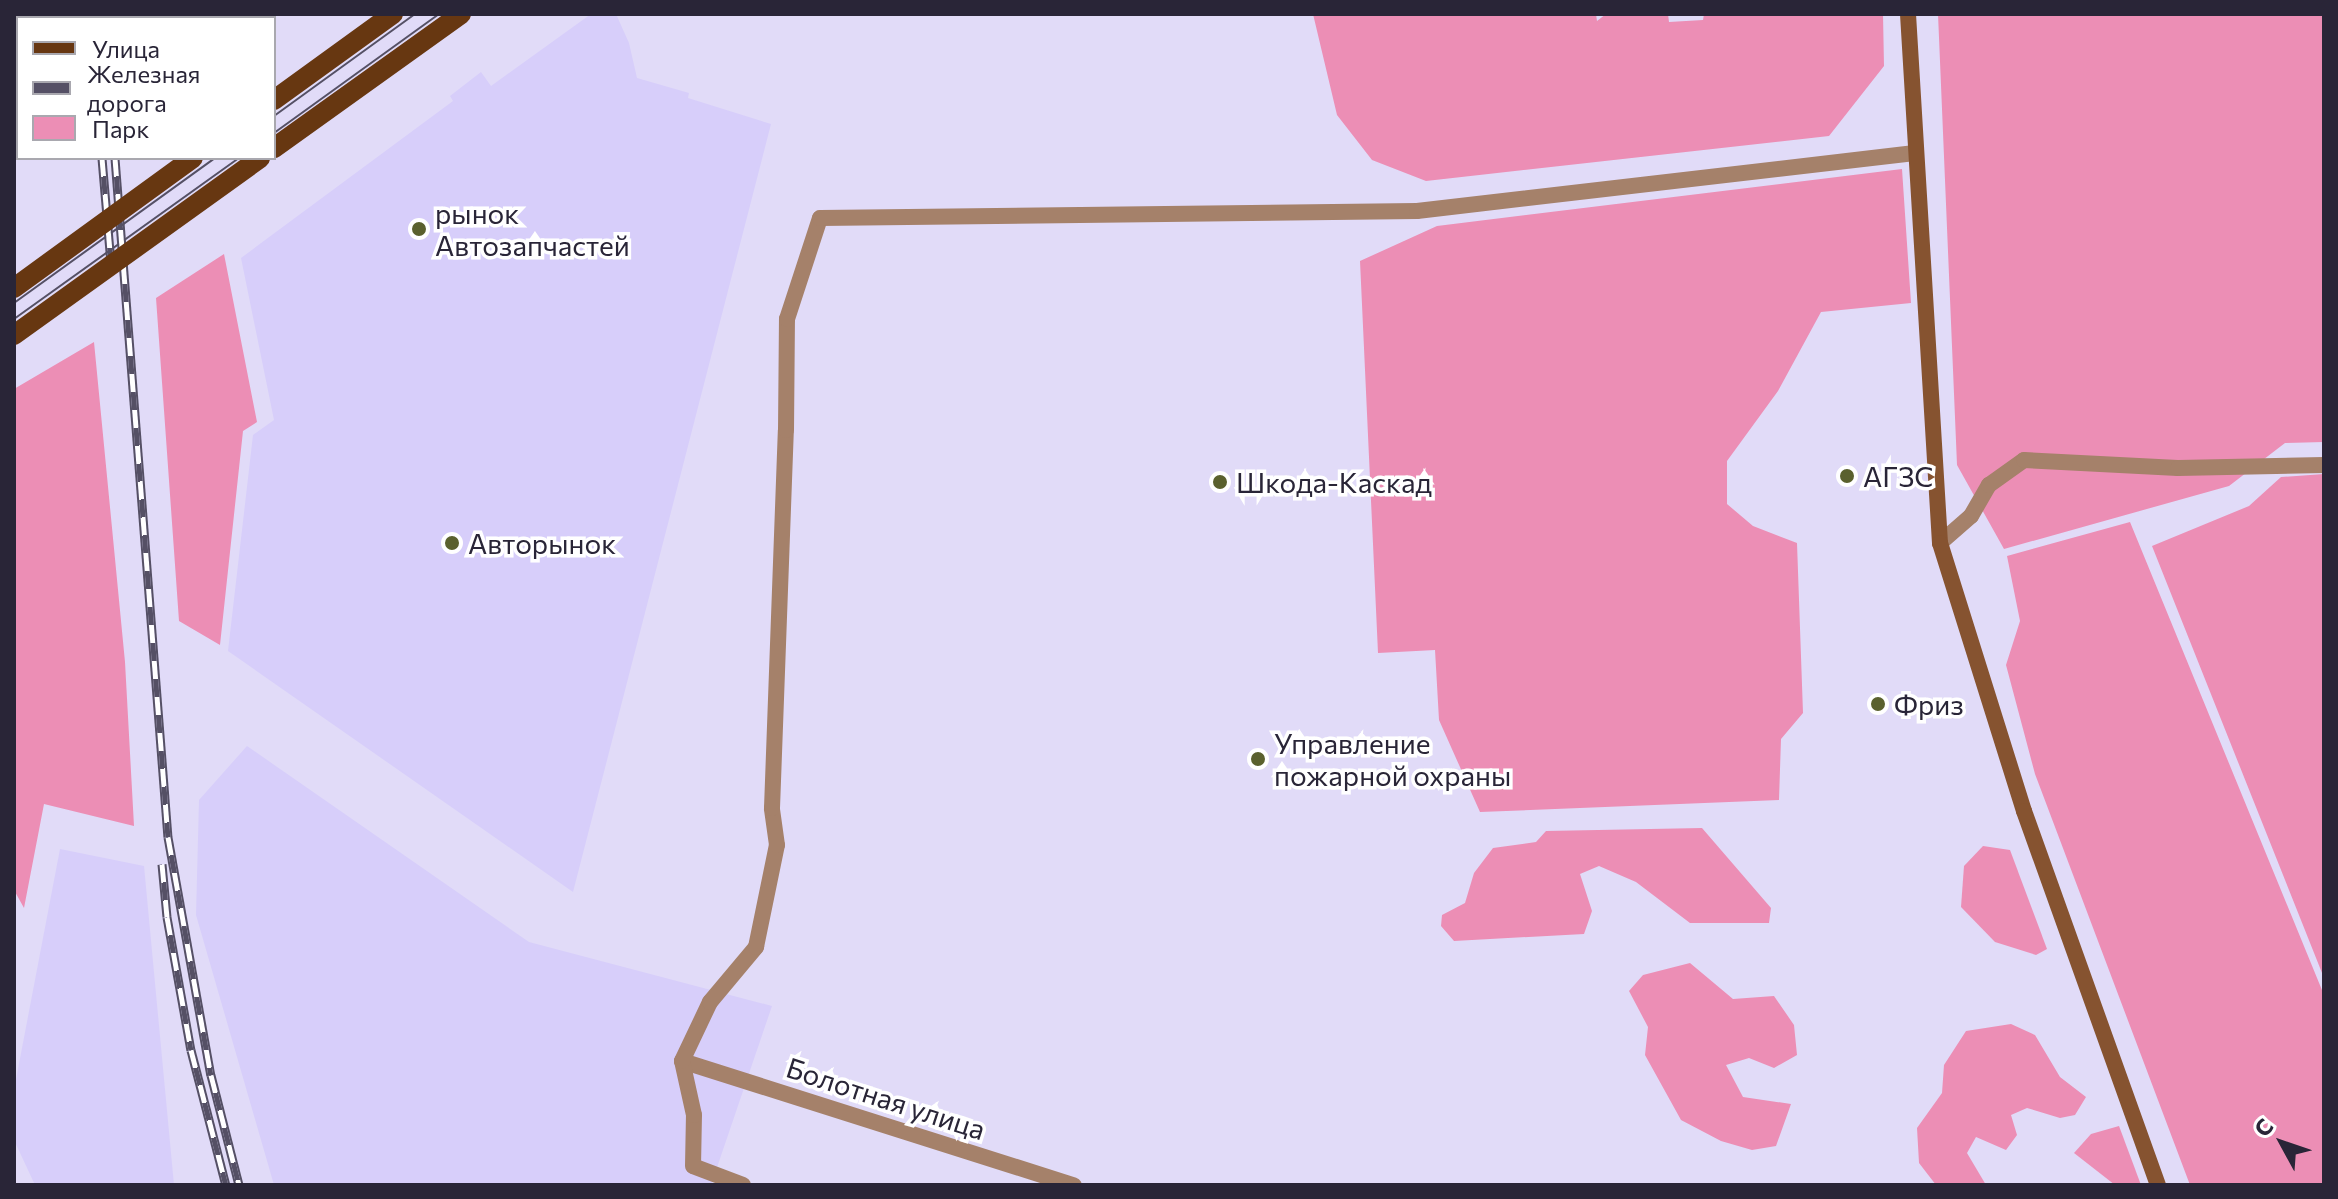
<!DOCTYPE html>
<html>
<head>
<meta charset="utf-8">
<style>
	body { margin:0 }
	#map { position:relative; width:2338px; height:1199px; overflow:hidden; background:#e1dbf8; font-family:Commissioner,sans-serif }
	div>[style] { position:absolute }
	.built>* { inset:0; background:#d7cefa }
	.green>* { inset:0; background:#ec8eb5 }
	.street>* { height:16px; margin:-8px; padding:0 8px; transform-origin:8px; border-radius:8px; background:#a5816a }
	.secondary>* { height:16px; margin:-8px; padding:0 8px; transform-origin:8px; border-radius:8px; background:#865330 }
	.primary>* { height:20px; margin:-10px; padding:0 10px; transform-origin:10px; border-radius:10px; background:#673711 }
	.tram>* { height:2px; margin:-1px; padding:0 1px; transform-origin:1px; border-radius:1px; background:#555065 }
	.rail>* { height:9px; margin-top:-4.5px; transform-origin:0; background:repeating-linear-gradient(90deg,#fff 0 18px,#555065 0 36px); box-sizing:border-box; border-block:2px solid #555065 }
	.primary-bridge>* { height:20px; margin:-10px; padding:0 10px; transform-origin:10px; border-radius:10px; background:#673711 }
	.dots>* { width:22px; height:22px; translate:-50% -50%; box-sizing:border-box; border:4px solid #fff; border-radius:50% }
	span { translate:-50% -50%; white-space:nowrap; text-align:center; line-height:1.15; -webkit-text-stroke:7px #fff; paint-order:stroke }
	.poi-label { font-size:28px; color:#292537 }
	.left { translate:0 -50%; text-align:left }
	.street-label { font-size:28px; color:#292537 }
	.frame { position:absolute; inset:0; border:16px solid #292537; pointer-events:none }
	.legend { position:absolute; left:16px; top:16px; width:260px; height:144px; box-sizing:border-box; background:#fff; border:2px solid #a9a8af; margin:0; padding:10px 14px; list-style:none; font-size:24px; color:#292537 }
	.legend li { display:flex; align-items:center; gap:16px; height:40px }
	.legend b { width:40px; border:2px solid #a9a8af }
	.north { position:absolute; left:2242px; top:1103px; width:80px; height:80px; -webkit-text-stroke:6px #fff; paint-order:stroke; rotate:310deg; font-size:22px; font-weight:700; line-height:32px; text-align:center; color:#292537 }
	.north::after { content:''; display:block; margin:auto; width:28px; height:36px; background:#292537; clip-path:polygon(50% 0,100% 100%,50% 72%,0 100%) }
</style>
</head>
<body>
<div id="map">
	<div class="built">
		<i style="clip-path:polygon(591px 14px,616px 14px,629px 43px,637px 78px,689px 93px,688px 98px,771px 124px,573px 892px,228px 651px,253px 435px,274px 420px,241px 258px,453px 101px,450px 96px,481px 72px,491px 86px)"></i>
		<i style="clip-path:polygon(247px 746px,529px 942px,772px 1006px,711px 1185px,274px 1185px,196px 915px,199px 800px)"></i>
		<i style="clip-path:polygon(60px 849px,144px 866px,174px 1185px,35px 1185px,14px 1140px,14px 1090px)"></i>
	</div>
	<div class="green">
		<i style="clip-path:polygon(1313px 14px,1596px 14px,1597px 21px,1606px 14px,1668px 14px,1669px 22px,1703px 20px,1704px 14px,1883px 14px,1884px 66px,1829px 136px,1426px 181px,1372px 160px,1337px 115px)"></i>
		<i style="clip-path:polygon(1938px 14px,2324px 14px,2324px 442px,2285px 443px,2229px 486px,2004px 549px,1957px 465px)"></i>
		<i style="clip-path:polygon(1902px 169px,1911px 303px,1821px 312px,1778px 391px,1727px 461px,1727px 504px,1753px 526px,1797px 543px,1803px 713px,1781px 739px,1779px 800px,1480px 812px,1439px 720px,1435px 650px,1378px 653px,1360px 261px,1437px 226px)"></i>
		<i style="clip-path:polygon(224px 254px,257px 422px,243px 431px,220px 645px,179px 621px,156px 298px)"></i>
		<i style="clip-path:polygon(94px 342px,125px 662px,134px 826px,44px 804px,24px 908px,14px 890px,14px 389px)"></i>
		<i style="clip-path:polygon(2324px 474px,2324px 978px,2152px 546px,2249px 506px,2281px 477px)"></i>
		<i style="clip-path:polygon(2130px 522px,2324px 995px,2324px 1185px,2190px 1185px,2035px 774px,2006px 665px,2020px 621px,2007px 556px)"></i>
		<i style="clip-path:polygon(1702px 828px,1771px 908px,1769px 923px,1690px 923px,1636px 882px,1599px 866px,1580px 874px,1592px 911px,1584px 934px,1454px 941px,1441px 926px,1442px 915px,1465px 903px,1474px 873px,1493px 848px,1536px 842px,1546px 831px)"></i>
		<i style="clip-path:polygon(1983px 846px,2010px 850px,2047px 949px,2036px 955px,1995px 942px,1961px 907px,1964px 866px)"></i>
		<i style="clip-path:polygon(1690px 963px,1733px 999px,1774px 996px,1794px 1025px,1797px 1055px,1774px 1068px,1749px 1058px,1726px 1065px,1743px 1097px,1791px 1104px,1776px 1146px,1752px 1150px,1721px 1141px,1681px 1120px,1645px 1055px,1648px 1027px,1629px 991px,1643px 975px)"></i>
		<i style="clip-path:polygon(2011px 1024px,2035px 1035px,2060px 1077px,2086px 1097px,2075px 1115px,2060px 1118px,2027px 1108px,2011px 1115px,2017px 1135px,2006px 1150px,1976px 1137px,1967px 1153px,1986px 1185px,1936px 1185px,1919px 1163px,1917px 1128px,1942px 1093px,1944px 1065px,1966px 1031px)"></i>
		<i style="clip-path:polygon(2119px 1126px,2141px 1185px,2115px 1185px,2074px 1153px,2091px 1134px)"></i>
	</div>
	<div class="street">
		<i style="left:1940px;top:543px;width:41px;rotate:-41.1deg"></i>
		<i style="left:1971px;top:516px;width:36px;rotate:-60deg"></i>
		<i style="left:1989px;top:485px;width:43px;rotate:-35.5deg"></i>
		<i style="left:2024px;top:460px;width:154px;rotate:3deg"></i>
		<i style="left:2178px;top:468px;width:146px;rotate:-1.2deg"></i>
		<i style="left:682px;top:1061px;width:411px;rotate:17.6deg"></i>
		<i style="left:743px;top:1185px;width:53px;rotate:-159.2deg"></i>
		<i style="left:693px;top:1166px;width:51px;rotate:-88.9deg"></i>
		<i style="left:694px;top:1115px;width:55px;rotate:-102.5deg"></i>
		<i style="left:682px;top:1061px;width:65px;rotate:-64.6deg"></i>
		<i style="left:710px;top:1002px;width:72px;rotate:-50.1deg"></i>
		<i style="left:756px;top:947px;width:104px;rotate:-78.4deg"></i>
		<i style="left:777px;top:845px;width:37px;rotate:-98deg"></i>
		<i style="left:772px;top:808px;width:378px;rotate:-87.9deg"></i>
		<i style="left:786px;top:430px;width:111px;rotate:-89.5deg"></i>
		<i style="left:787px;top:319px;width:106px;rotate:-71.9deg"></i>
		<i style="left:820px;top:218px;width:597px;rotate:-0.67deg"></i>
		<i style="left:1417px;top:211px;width:501px;rotate:-6.64deg"></i>
	</div>
	<div class="secondary">
		<i style="left:1908px;top:14px;width:530px;rotate:86.54deg"></i>
		<i style="left:1940px;top:543px;width:281px;rotate:72.6deg"></i>
		<i style="left:2024px;top:811px;width:397px;rotate:70.3deg"></i>
	</div>
	<div class="primary">
		<i style="left:274px;top:100px;width:147px;rotate:-35.9deg"></i>
		<i style="left:274px;top:148px;width:230px;rotate:-35.6deg"></i>
	</div>
	<div class="tram">
		<i style="left:274px;top:116px;width:174px;rotate:-35.9deg"></i>
		<i style="left:274px;top:133px;width:203px;rotate:-35.8deg"></i>
		<i style="left:14px;top:303px;width:248px;rotate:-35.8deg"></i>
		<i style="left:14px;top:319px;width:277px;rotate:-35.6deg"></i>
	</div>
	<div class="rail">
		<i style="left:90px;top:14px;width:4px;rotate:90deg"></i>
		<i style="left:103px;top:14px;width:4px;rotate:76deg"></i>
		<i style="left:102px;top:158px;width:104px;rotate:85.1deg"></i>
		<i style="left:115px;top:158px;width:681px;rotate:85.54deg"></i>
		<i style="left:168px;top:837px;width:242px;rotate:79.8deg"></i>
		<i style="left:211px;top:1075px;width:114px;rotate:75.7deg"></i>
		<i style="left:162px;top:864px;width:53px;rotate:84.6deg"></i>
		<i style="left:167px;top:917px;width:135px;rotate:79.8deg"></i>
		<i style="left:191px;top:1050px;width:139px;rotate:75.5deg"></i>
	</div>
	<div class="primary-bridge">
		<i style="left:14px;top:288px;width:221px;rotate:-36deg"></i>
		<i style="left:14px;top:335px;width:303px;rotate:-35.7deg"></i>
	</div>
	<div class="dots">
		<i style="left:419px;top:229px;background:#5a602e"></i>
		<i style="left:1847px;top:476px;background:#5a602e"></i>
		<i style="left:1220px;top:482px;background:#5a602e"></i>
		<i style="left:452px;top:543px;background:#5a602e"></i>
		<i style="left:1878px;top:704px;background:#5a602e"></i>
		<i style="left:1258px;top:759px;background:#5a602e"></i>
	</div>
	<div class="poi-label">
		<span class="left" style="left:435px;top:229px">рынок<br>Автозапчастей</span>
		<span class="left" style="left:1863px;top:476px">АГЗС</span>
		<span class="left" style="left:1236px;top:482px">Шкода-Каскад</span>
		<span class="left" style="left:468px;top:543px">Авторынок</span>
		<span class="left" style="left:1894px;top:704px">Фриз</span>
		<span class="left" style="left:1274px;top:759px">Управление<br>пожарной охраны</span>
	</div>
	<div class="street-label">
		<span style="left:886px;top:1098px;rotate:18deg">Болотная улица</span>
	</div>
	<div class="frame"></div>
	<ul class="legend">
	<li><b style="height:10px;background:#673711"></b>Улица</li>
	<li><b style="height:10px;background:#555065"></b>Железная дорога</li>
	<li><b style="height:22px;background:#ec8eb5"></b>Парк</li>
	</ul>
	<div class="north">С</div>
</div>
</body>
</html>
